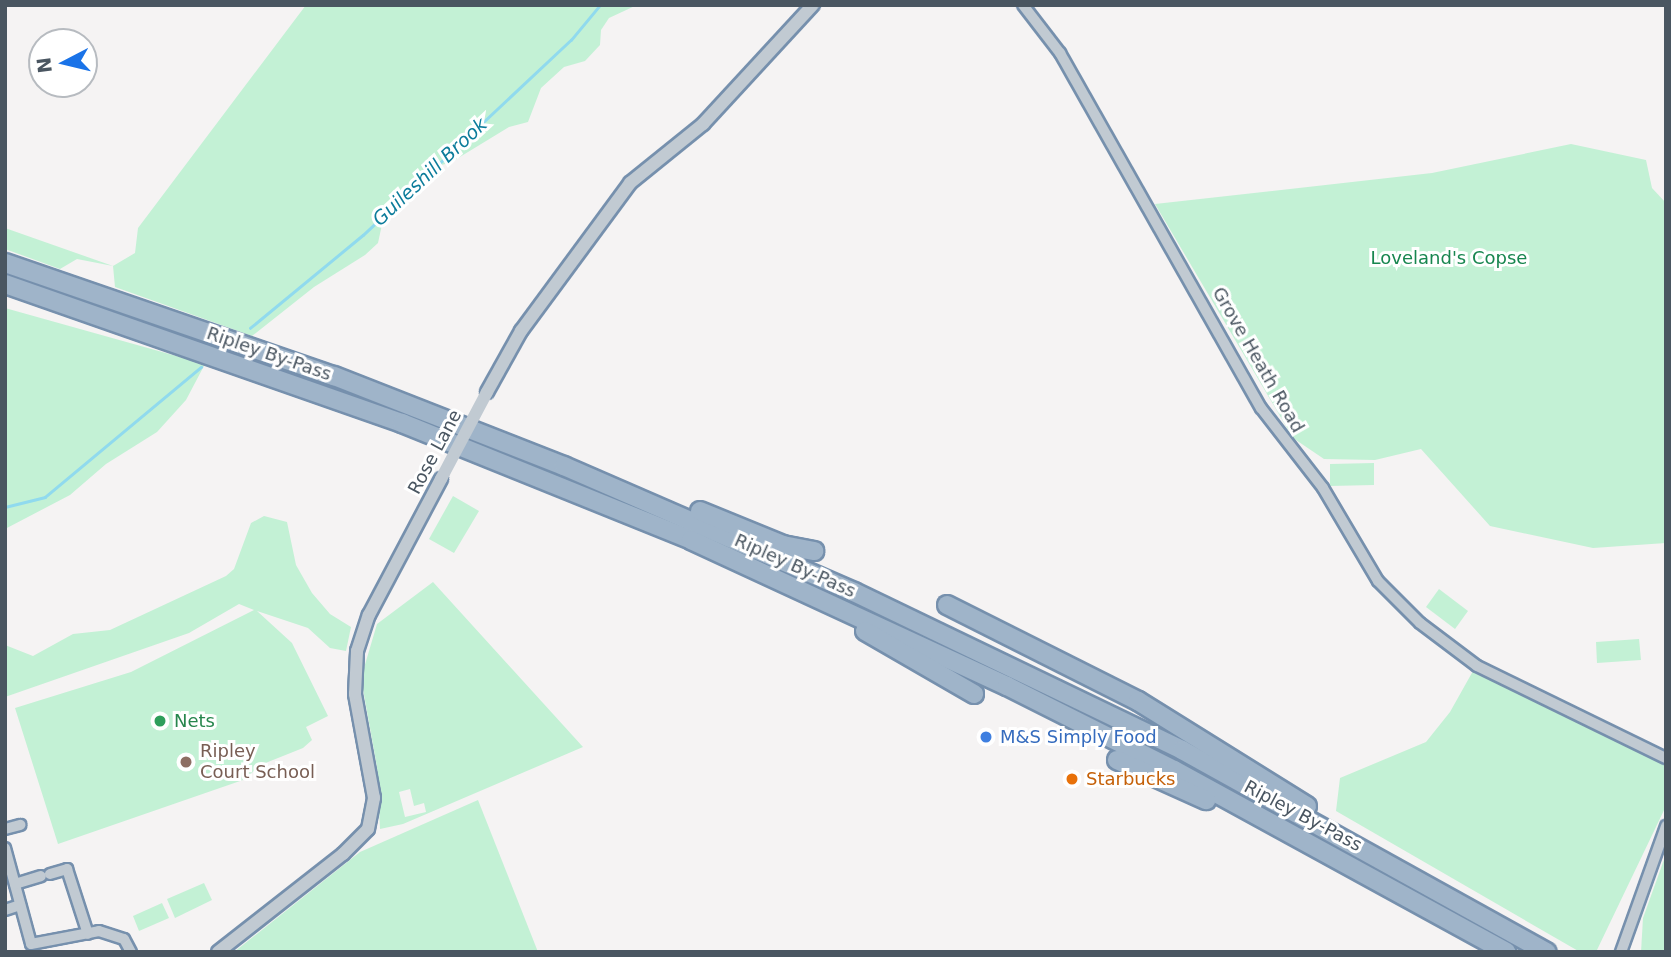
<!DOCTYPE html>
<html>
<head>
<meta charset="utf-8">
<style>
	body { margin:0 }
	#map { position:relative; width:1671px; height:957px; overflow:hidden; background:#f5f3f3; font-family:"DejaVu Sans",sans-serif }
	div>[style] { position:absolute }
	.green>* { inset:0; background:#c3f1d5 }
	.stream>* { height:2.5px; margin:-1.25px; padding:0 1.25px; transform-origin:1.25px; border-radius:1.25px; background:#90daee }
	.roads { filter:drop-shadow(2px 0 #7690ad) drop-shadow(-2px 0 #7690ad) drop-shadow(0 2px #7690ad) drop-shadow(0 -2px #7690ad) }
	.minor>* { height:10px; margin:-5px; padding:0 5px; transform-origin:5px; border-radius:5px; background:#c1cad2 }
	.tertiary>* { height:12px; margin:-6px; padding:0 6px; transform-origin:6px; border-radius:6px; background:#c1cad2 }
	.trunk>* { height:18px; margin:-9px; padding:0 9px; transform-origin:9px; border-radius:9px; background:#9fb4c9 }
	.tertiary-bridge>* { height:12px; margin:-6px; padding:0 6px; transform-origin:6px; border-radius:6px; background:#c1cad2 }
	.dots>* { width:19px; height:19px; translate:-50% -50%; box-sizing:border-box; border:4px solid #fff; border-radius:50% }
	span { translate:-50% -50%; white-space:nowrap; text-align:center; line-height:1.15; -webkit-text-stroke:6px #fff; paint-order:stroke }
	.park-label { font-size:18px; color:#17864f }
	.street-label { font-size:18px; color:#4a5661 }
	.leisure-label { font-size:18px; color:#27864d }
	.left { translate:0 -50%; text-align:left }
	.shop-label { font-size:18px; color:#366cbe }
	.education-label { font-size:18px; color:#785e54 }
	.food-label { font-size:18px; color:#c56008 }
	.water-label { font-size:19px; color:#0c7c9b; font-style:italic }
	.frame { position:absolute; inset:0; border:7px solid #4a5661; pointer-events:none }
	.north { position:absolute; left:28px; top:28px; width:70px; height:70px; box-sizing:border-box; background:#fff; border:2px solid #b7bbc0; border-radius:50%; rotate:263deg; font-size:19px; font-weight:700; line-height:28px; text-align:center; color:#4a5661 }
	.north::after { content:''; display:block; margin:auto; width:24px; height:32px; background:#1a73e8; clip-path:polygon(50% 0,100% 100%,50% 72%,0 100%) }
</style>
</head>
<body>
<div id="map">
	<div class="green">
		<i style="clip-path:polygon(306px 5px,637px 5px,609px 18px,601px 30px,600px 45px,585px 61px,564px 67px,541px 88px,528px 122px,509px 127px,450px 163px,427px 168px,384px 215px,378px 243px,365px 255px,314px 287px,252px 336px,115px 287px,113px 266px,77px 259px,60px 269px,5px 249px,5px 228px,113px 266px,135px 253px,138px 228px)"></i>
		<i style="clip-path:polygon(1571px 144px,1646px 160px,1652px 188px,1666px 203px,1666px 543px,1593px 548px,1490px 526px,1421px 449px,1375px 460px,1324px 459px,1293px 438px,1155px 204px,1432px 173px)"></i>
		<i style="clip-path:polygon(5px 308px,205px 364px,186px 400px,157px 432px,106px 464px,70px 495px,5px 529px)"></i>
		<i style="clip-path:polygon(1374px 463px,1374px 485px,1330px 486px,1330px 464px)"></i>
		<i style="clip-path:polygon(453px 496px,479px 511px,454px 553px,429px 539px)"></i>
		<i style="clip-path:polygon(264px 516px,287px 522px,296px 565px,312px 593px,330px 614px,351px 627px,346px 651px,330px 648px,308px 628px,257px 611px,292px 643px,328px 716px,306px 727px,312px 740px,303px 748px,263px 764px,243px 780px,58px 844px,15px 708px,131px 672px,254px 610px,239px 604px,189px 633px,5px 697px,5px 645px,33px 656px,73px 634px,110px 630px,226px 576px,234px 569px,251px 523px)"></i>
		<i style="clip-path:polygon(evenodd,433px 582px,583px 747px,403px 824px,380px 829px,377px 767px,361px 678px,377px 624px,433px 582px,410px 789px,414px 806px,424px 803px,426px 812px,405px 817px,399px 792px,410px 789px)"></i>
		<i style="clip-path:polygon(1439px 589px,1468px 611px,1455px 629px,1426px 607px)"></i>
		<i style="clip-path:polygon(1639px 639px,1641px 660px,1597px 663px,1596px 642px)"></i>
		<i style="clip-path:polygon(1473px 671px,1666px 765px,1666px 806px,1596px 952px,1580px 952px,1336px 811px,1340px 778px,1426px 742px,1450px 712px)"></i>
		<i style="clip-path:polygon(478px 800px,538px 952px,234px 952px,360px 852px)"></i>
		<i style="clip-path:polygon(1666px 854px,1666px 952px,1641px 952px,1643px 918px)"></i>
		<i style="clip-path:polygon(204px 883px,212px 900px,175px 918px,167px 899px)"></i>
		<i style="clip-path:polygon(162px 903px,169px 918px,139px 931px,133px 916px)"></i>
	</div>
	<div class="stream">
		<i style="left:250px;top:328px;width:146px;rotate:-39.5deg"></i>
		<i style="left:363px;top:235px;width:285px;rotate:-43.2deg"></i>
		<i style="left:571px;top:40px;width:45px;rotate:-50.4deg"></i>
		<i style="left:5px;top:507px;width:41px;rotate:-14deg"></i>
		<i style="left:45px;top:497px;width:203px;rotate:-39.8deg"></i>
	</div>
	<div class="roads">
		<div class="minor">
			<i style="left:1023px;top:5px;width:61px;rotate:52.4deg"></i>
			<i style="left:1060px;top:53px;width:408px;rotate:60.5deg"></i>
			<i style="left:1261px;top:408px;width:101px;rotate:52.2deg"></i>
			<i style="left:1323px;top:488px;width:108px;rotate:59.4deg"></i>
			<i style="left:1378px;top:581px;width:59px;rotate:45deg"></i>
			<i style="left:1420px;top:623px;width:71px;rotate:37deg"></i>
			<i style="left:1477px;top:666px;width:210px;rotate:26deg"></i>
			<i style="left:5px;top:829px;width:16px;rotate:-15deg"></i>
			<i style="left:5px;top:848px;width:99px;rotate:74.8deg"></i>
			<i style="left:31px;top:944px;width:69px;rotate:-10.8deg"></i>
			<i style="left:99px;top:931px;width:26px;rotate:18deg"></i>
			<i style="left:124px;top:939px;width:15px;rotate:62deg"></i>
			<i style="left:50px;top:874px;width:18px;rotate:-16deg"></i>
			<i style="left:67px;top:869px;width:68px;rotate:72.1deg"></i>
			<i style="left:15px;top:884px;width:27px;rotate:-17deg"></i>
			<i style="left:5px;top:910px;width:16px;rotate:-18deg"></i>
			<i style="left:1621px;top:952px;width:134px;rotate:-70.3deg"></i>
		</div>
		<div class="tertiary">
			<i style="left:487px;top:392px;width:70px;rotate:-60.9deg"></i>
			<i style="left:521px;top:331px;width:184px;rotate:-53.6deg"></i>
			<i style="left:630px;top:183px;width:94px;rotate:-38.9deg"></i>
			<i style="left:703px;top:124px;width:162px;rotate:-47.3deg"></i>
			<i style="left:218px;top:952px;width:159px;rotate:-38.1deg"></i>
			<i style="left:343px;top:854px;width:35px;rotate:-45deg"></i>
			<i style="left:368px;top:829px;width:32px;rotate:-79deg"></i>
			<i style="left:374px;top:798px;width:106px;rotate:-100.4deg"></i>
			<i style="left:355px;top:694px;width:43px;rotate:-87.3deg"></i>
			<i style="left:357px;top:651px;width:38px;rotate:-72deg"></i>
			<i style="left:369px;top:615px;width:154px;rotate:-62.1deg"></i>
		</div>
		<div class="trunk">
			<i style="left:5px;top:263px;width:348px;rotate:19deg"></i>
			<i style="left:334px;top:376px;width:247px;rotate:21.4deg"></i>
			<i style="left:564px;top:466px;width:316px;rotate:23.5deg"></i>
			<i style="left:854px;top:592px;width:364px;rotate:25.7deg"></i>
			<i style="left:1182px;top:750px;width:417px;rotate:29deg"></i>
			<i style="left:5px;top:284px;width:421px;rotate:19.3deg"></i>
			<i style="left:402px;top:423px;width:312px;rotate:22deg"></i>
			<i style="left:691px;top:540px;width:348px;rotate:24.8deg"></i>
			<i style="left:1007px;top:686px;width:187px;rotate:26.7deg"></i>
			<i style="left:1174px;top:770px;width:379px;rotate:28.7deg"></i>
			<i style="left:700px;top:511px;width:90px;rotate:22.3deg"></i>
			<i style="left:783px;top:545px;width:32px;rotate:11deg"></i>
			<i style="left:947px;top:605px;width:214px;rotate:26.7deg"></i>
			<i style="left:1138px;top:701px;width:199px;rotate:31.9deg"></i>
			<i style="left:865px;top:631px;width:126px;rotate:30deg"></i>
			<i style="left:1117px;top:760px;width:98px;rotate:24.2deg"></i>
		</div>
	</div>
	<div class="tertiary-bridge">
		<i style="left:441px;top:479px;width:98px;rotate:-62.1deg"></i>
	</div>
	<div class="dots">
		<i style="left:160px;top:721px;background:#2e9e5b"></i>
		<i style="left:986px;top:737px;background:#3f7fe0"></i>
		<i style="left:186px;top:762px;background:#8d6e63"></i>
		<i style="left:1072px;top:779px;background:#e8710a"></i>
	</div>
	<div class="park-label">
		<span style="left:1449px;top:258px">Loveland's Copse</span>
	</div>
	<div class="street-label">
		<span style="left:269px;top:354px;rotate:19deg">Ripley By-Pass</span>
		<span style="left:1258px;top:360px;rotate:60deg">Grove Heath Road</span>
		<span style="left:435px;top:452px;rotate:-62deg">Rose Lane</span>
		<span style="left:795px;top:566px;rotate:24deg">Ripley By-Pass</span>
		<span style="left:1303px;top:816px;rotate:28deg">Ripley By-Pass</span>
	</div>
	<div class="leisure-label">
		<span class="left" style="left:174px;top:721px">Nets</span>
	</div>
	<div class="shop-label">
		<span class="left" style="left:1000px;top:737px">M&amp;S Simply Food</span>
	</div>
	<div class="education-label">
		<span class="left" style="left:200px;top:762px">Ripley<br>Court School</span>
	</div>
	<div class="food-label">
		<span class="left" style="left:1086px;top:779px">Starbucks</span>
	</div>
	<div class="water-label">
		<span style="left:430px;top:172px;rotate:-43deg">Guileshill Brook</span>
	</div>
	<div class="frame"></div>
	<div class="north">N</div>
</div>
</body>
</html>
